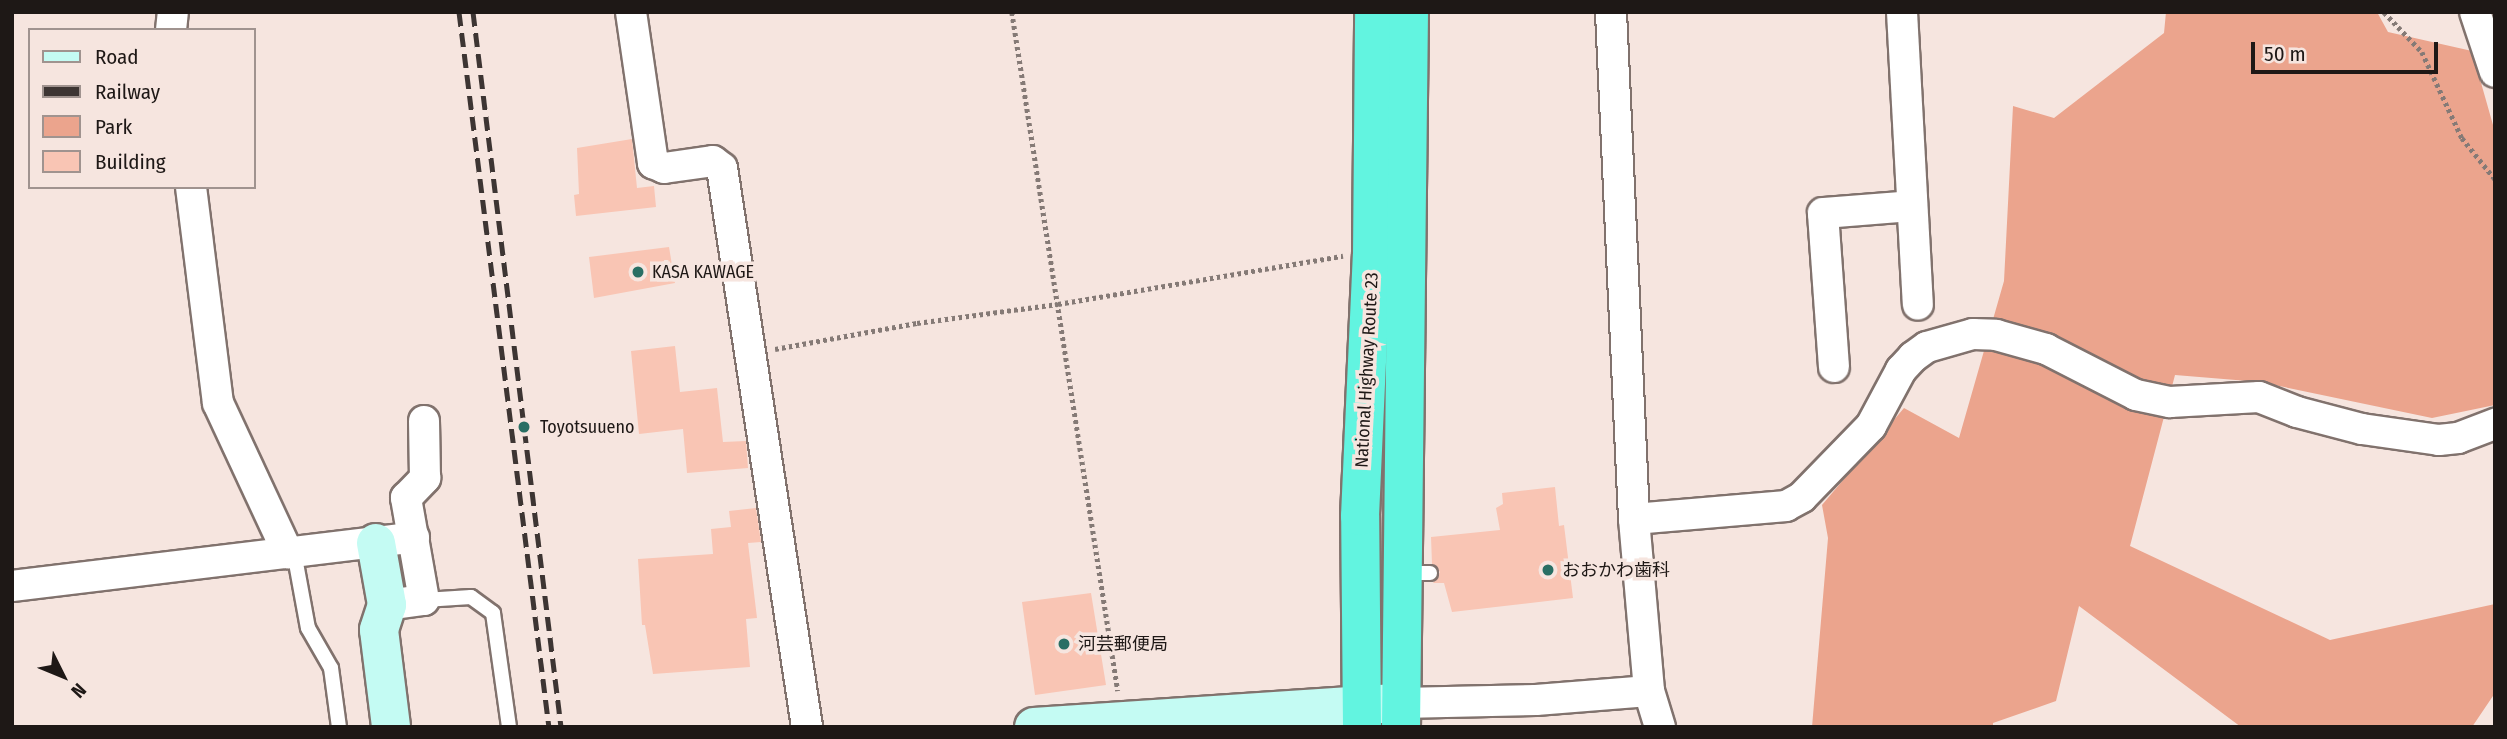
<!DOCTYPE html>
<html>
<head>
<meta charset="utf-8">
<style>
	body { margin:0 }
	#map { position:relative; width:2507px; height:739px; overflow:hidden; background:#f6e5df; font-family:"Fira Sans Condensed","Noto Sans JP",sans-serif }
	div>[style] { position:absolute }
	.green>* { inset:0; background:#eba48d }
	.building>* { inset:0; background:#f9c5b4 }
	.path>* { height:4.5px; margin-top:-2.25px; transform-origin:0; background:repeating-linear-gradient(90deg,#857a76 0 3.5px,transparent 0 7px) }
	.roads { filter:drop-shadow(2px 0 #81726d) drop-shadow(-2px 0 #81726d) drop-shadow(0 2px #81726d) drop-shadow(0 -2px #81726d) }
	.service>* { height:14px; margin:-7px; padding:0 7px; transform-origin:7px; border-radius:7px; background:#fff }
	.minor>* { height:30px; margin:-15px; padding:0 15px; transform-origin:15px; border-radius:15px; background:#fff }
	.secondary>* { height:38px; margin:-19px; padding:0 19px; transform-origin:19px; border-radius:19px; background:#c4fbf3 }
	.trunk>* { height:38px; margin:-19px; padding:0 19px; transform-origin:19px; border-radius:19px; background:#62f4e0 }
	.rail>* { height:5px; margin-top:-2.5px; transform-origin:0; background:repeating-linear-gradient(90deg,#3d3533 0 14px,transparent 0 21px) }
	.dots>* { width:19px; height:19px; translate:-50% -50%; box-sizing:border-box; border:4px solid #f6e5df; border-radius:50% }
	span { translate:-50% -50%; white-space:nowrap; text-align:center; line-height:1.15; -webkit-text-stroke:7px #f6e5df; paint-order:stroke }
	.poi-label { font-size:18px; color:#1e1816 }
	.left { translate:0 -50%; text-align:left }
	.street-label { font-size:18px; color:#1e1816 }
	.frame { position:absolute; inset:0; border:14px solid #1e1816; pointer-events:none }
	.legend { position:absolute; left:28px; top:28px; width:228px; height:161px; box-sizing:border-box; background:#f6e5df; border:2px solid #a0938f; margin:0; padding:9px 12px; list-style:none; font-size:21px; color:#1e1816 }
	.legend li { display:flex; align-items:center; gap:14px; height:35px }
	.legend b { width:35px; border:2px solid #a0938f }
	.north { position:absolute; left:28px; top:641px; width:70px; height:70px; -webkit-text-stroke:5px #f6e5df; paint-order:stroke; rotate:133deg; font-size:19px; font-weight:700; line-height:28px; text-align:center; color:#1e1816 }
	.north::after { content:''; display:block; margin:auto; width:24px; height:32px; background:#1e1816; clip-path:polygon(50% 0,100% 100%,50% 72%,0 100%) }
	.scale { position:absolute; left:2251px; top:42px; width:187px; height:32px; box-sizing:border-box; border:4px solid #1e1816; border-top:0; padding-left:9px; font-size:21px; line-height:24px; white-space:nowrap; color:#1e1816; -webkit-text-stroke:5px #f6e5df; paint-order:stroke }
</style>
</head>
<body>
<div id="map">
	<div class="green">
		<i style="clip-path:polygon(2166px 12px,2377px 12px,2388px 32px,2472px 51px,2495px 132px,2495px 405px,2432px 418px,2260px 382px,2175px 375px,2130px 546px,2330px 640px,2495px 604px,2495px 693px,2472px 727px,2241px 727px,2079px 606px,2056px 701px,1993px 723px,1993px 727px,1812px 727px,1828px 538px,1822px 505px,1904px 408px,1959px 438px,2004px 281px,2013px 106px,2054px 118px,2164px 33px)"></i>
	</div>
	<div class="building">
		<i style="clip-path:polygon(632px 139px,637px 188px,654px 186px,656px 207px,576px 216px,574px 195px,579px 194px,577px 148px)"></i>
		<i style="clip-path:polygon(669px 247px,675px 283px,594px 298px,589px 257px)"></i>
		<i style="clip-path:polygon(675px 346px,680px 392px,717px 388px,723px 442px,746px 441px,748px 468px,687px 473px,683px 429px,639px 434px,631px 351px)"></i>
		<i style="clip-path:polygon(1555px 487px,1559px 526px,1564px 525px,1573px 598px,1452px 612px,1444px 583px,1433px 583px,1440px 572px,1432px 564px,1431px 537px,1500px 530px,1496px 508px,1503px 504px,1502px 493px)"></i>
		<i style="clip-path:polygon(756px 508px,761px 542px,748px 543px,757px 618px,746px 619px,750px 667px,653px 674px,645px 625px,642px 625px,638px 559px,713px 554px,711px 529px,731px 527px,729px 511px)"></i>
		<i style="clip-path:polygon(1091px 593px,1106px 685px,1035px 695px,1022px 602px)"></i>
	</div>
	<div class="path">
		<i style="left:1012px;top:12px;width:687px;rotate:81.13deg"></i>
		<i style="left:2384px;top:12px;width:55px;rotate:46.5deg"></i>
		<i style="left:2422px;top:52px;width:95px;rotate:65.1deg"></i>
		<i style="left:2462px;top:138px;width:53px;rotate:51.2deg"></i>
		<i style="left:775px;top:349px;width:144px;rotate:-10.4deg"></i>
		<i style="left:917px;top:323px;width:142px;rotate:-7.7deg"></i>
		<i style="left:1058px;top:304px;width:289px;rotate:-9.6deg"></i>
	</div>
	<div class="roads">
		<div class="service">
			<i style="left:294px;top:552px;width:77px;rotate:79.6deg"></i>
			<i style="left:308px;top:628px;width:46px;rotate:60.1deg"></i>
			<i style="left:331px;top:668px;width:60px;rotate:82.3deg"></i>
			<i style="left:1405px;top:573px;width:25px"></i>
			<i style="left:424px;top:600px;width:47px;rotate:-3.7deg"></i>
			<i style="left:471px;top:597px;width:27px;rotate:36deg"></i>
			<i style="left:493px;top:613px;width:115px;rotate:82deg"></i>
		</div>
		<div class="minor">
			<i style="left:631px;top:12px;width:153px;rotate:81.7deg"></i>
			<i style="left:653px;top:163px;width:12px;rotate:24deg"></i>
			<i style="left:664px;top:168px;width:49px;rotate:-8.1deg"></i>
			<i style="left:713px;top:161px;width:11px;rotate:38deg"></i>
			<i style="left:722px;top:168px;width:565px;rotate:81.35deg"></i>
			<i style="left:1611px;top:12px;width:508px;rotate:87.4deg"></i>
			<i style="left:1634px;top:519px;width:173px;rotate:85deg"></i>
			<i style="left:1649px;top:691px;width:38px;rotate:73deg"></i>
			<i style="left:1902px;top:12px;width:293px;rotate:86.9deg"></i>
			<i style="left:2475px;top:12px;width:63px;rotate:71.6deg"></i>
			<i style="left:171px;top:30px;width:18px;rotate:-84deg"></i>
			<i style="left:191px;top:187px;width:218px;rotate:82.9deg"></i>
			<i style="left:218px;top:403px;width:166px;rotate:65deg"></i>
			<i style="left:1834px;top:367px;width:154px;rotate:-94.1deg"></i>
			<i style="left:1823px;top:213px;width:89px;rotate:-4.5deg"></i>
			<i style="left:1634px;top:519px;width:153px;rotate:-4.9deg"></i>
			<i style="left:1786px;top:506px;width:18px;rotate:-29deg"></i>
			<i style="left:1802px;top:497px;width:99px;rotate:-45.8deg"></i>
			<i style="left:1871px;top:426px;width:64px;rotate:-61.8deg"></i>
			<i style="left:1901px;top:370px;width:18px;rotate:-47deg"></i>
			<i style="left:1913px;top:357px;width:17px;rotate:-36deg"></i>
			<i style="left:1927px;top:347px;width:48px;rotate:-15.8deg"></i>
			<i style="left:1973px;top:334px;width:23px;rotate:2deg"></i>
			<i style="left:1996px;top:335px;width:52px;rotate:15.6deg"></i>
			<i style="left:2046px;top:349px;width:101px;rotate:27.1deg"></i>
			<i style="left:2136px;top:395px;width:35px;rotate:12deg"></i>
			<i style="left:2170px;top:402px;width:89px;rotate:-3.2deg"></i>
			<i style="left:2259px;top:397px;width:41px;rotate:21.5deg"></i>
			<i style="left:2297px;top:412px;width:67px;rotate:14.7deg"></i>
			<i style="left:2362px;top:429px;width:78px;rotate:8.1deg"></i>
			<i style="left:2439px;top:440px;width:19px;rotate:-6deg"></i>
			<i style="left:2458px;top:438px;width:40px;rotate:-21deg"></i>
			<i style="left:12px;top:586px;width:405px;rotate:-6.9deg"></i>
			<i style="left:387px;top:605px;width:37px;rotate:-8deg"></i>
			<i style="left:424px;top:600px;width:104px;rotate:-100deg"></i>
			<i style="left:406px;top:498px;width:28px;rotate:-46deg"></i>
			<i style="left:425px;top:478px;width:57px;rotate:-91deg"></i>
			<i style="left:1401px;top:703px;width:135px;rotate:-1.3deg"></i>
			<i style="left:1536px;top:700px;width:113px;rotate:-4.6deg"></i>
		</div>
		<div class="secondary">
			<i style="left:376px;top:543px;width:63px;rotate:79.9deg"></i>
			<i style="left:387px;top:605px;width:26px;rotate:108deg"></i>
			<i style="left:379px;top:630px;width:98px;rotate:82.9deg"></i>
			<i style="left:1034px;top:727px;width:362px;rotate:-3.8deg"></i>
		</div>
		<div class="trunk">
			<i style="left:1362px;top:727px;width:211px;rotate:-90.5deg"></i>
			<i style="left:1360px;top:516px;width:261px;rotate:-87.4deg"></i>
			<i style="left:1372px;top:255px;width:243px;rotate:-89.5deg"></i>
			<i style="left:1401px;top:727px;width:715px;rotate:-89.36deg"></i>
		</div>
	</div>
	<div class="rail">
		<i style="left:459px;top:12px;width:721px;rotate:82.83deg"></i>
		<i style="left:473px;top:12px;width:720px;rotate:82.98deg"></i>
	</div>
	<div class="dots">
		<i style="left:638px;top:272px;background:#296f64"></i>
		<i style="left:524px;top:427px;background:#296f64"></i>
		<i style="left:1548px;top:570px;background:#296f64"></i>
		<i style="left:1064px;top:644px;background:#296f64"></i>
	</div>
	<div class="poi-label">
		<span class="left" style="left:652px;top:272px">KASA KAWAGE</span>
		<span class="left" style="left:540px;top:427px">Toyotsuueno</span>
		<span class="left" style="left:1562px;top:570px">おおかわ歯科</span>
		<span class="left" style="left:1078px;top:644px">河芸郵便局</span>
	</div>
	<div class="street-label">
		<span style="left:1367px;top:370px;rotate:-87deg">National Highway Route 23</span>
	</div>
	<div class="frame"></div>
	<ul class="legend">
	<li><b style="height:9px;background:#c4fbf3"></b>Road</li>
	<li><b style="height:9px;background:#3d3533"></b>Railway</li>
	<li><b style="height:19px;background:#eba48d"></b>Park</li>
	<li><b style="height:19px;background:#f9c5b4"></b>Building</li>
	</ul>
	<div class="north">N</div>
	<div class="scale">50 m</div>
</div>
</body>
</html>
